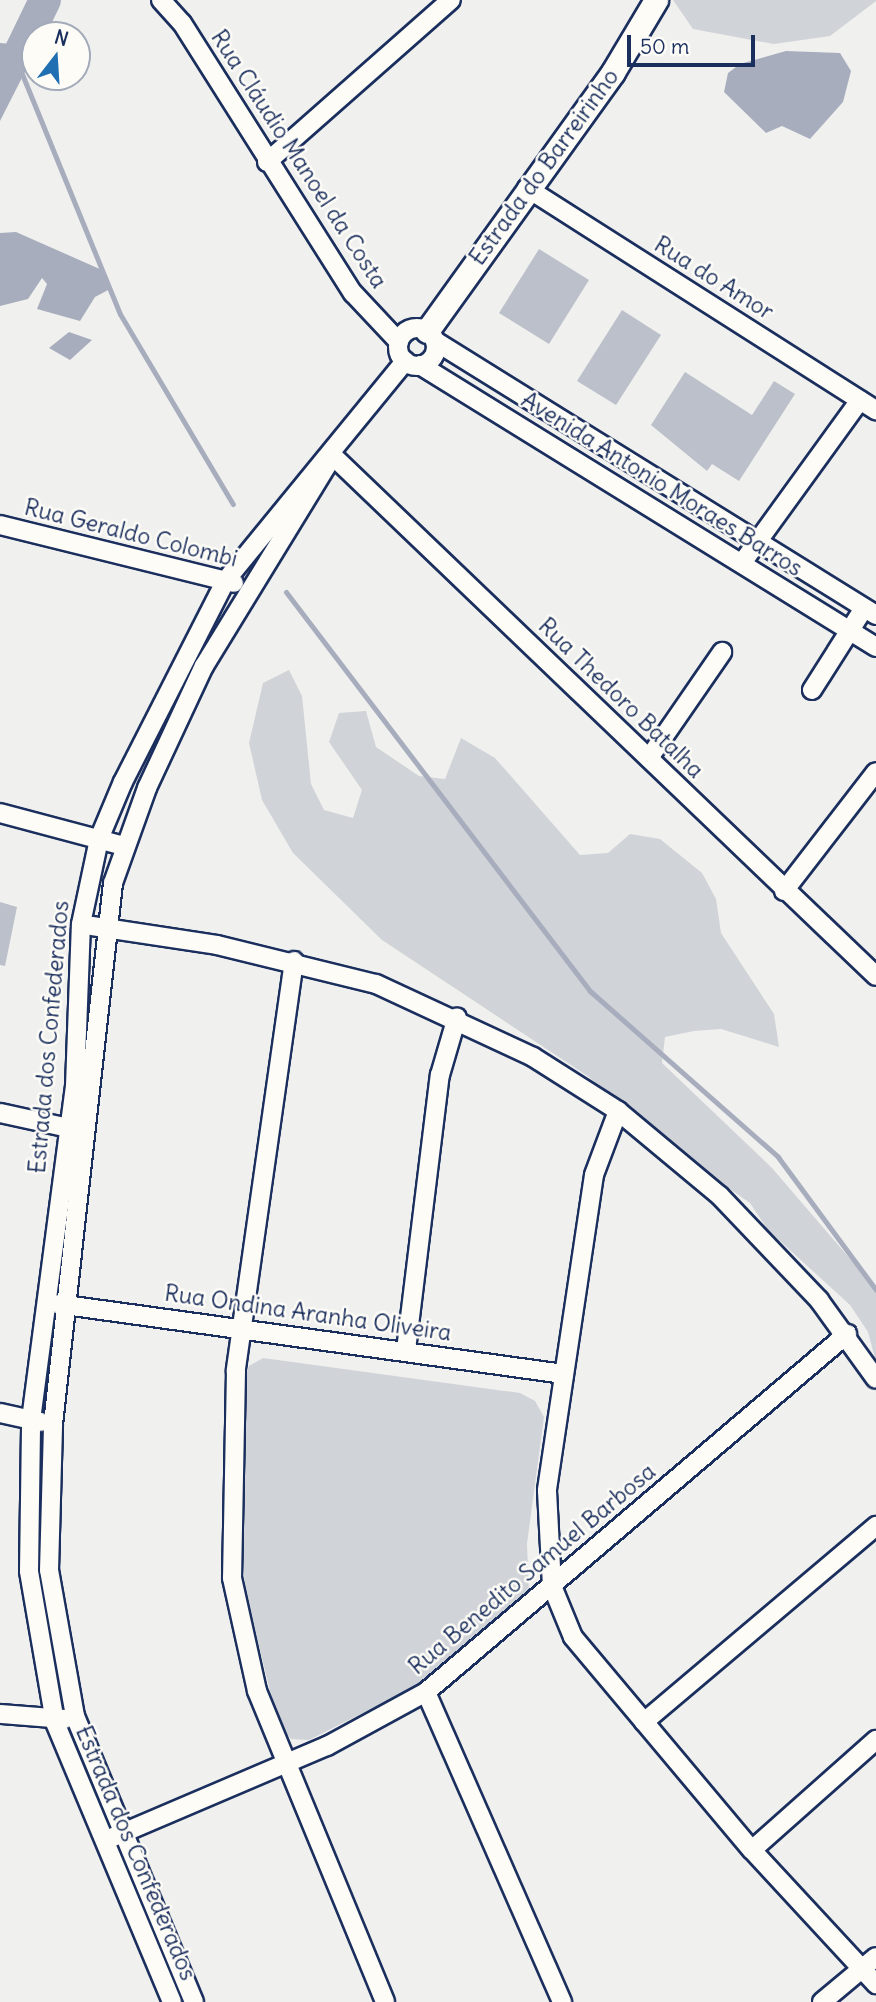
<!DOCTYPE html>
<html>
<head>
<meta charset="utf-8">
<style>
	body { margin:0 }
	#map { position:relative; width:876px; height:2002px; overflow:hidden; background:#f0f0ee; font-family:Delius,sans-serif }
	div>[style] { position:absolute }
	.green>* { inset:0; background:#d0d3d8 }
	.water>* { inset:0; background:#a7adbd }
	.stream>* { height:5px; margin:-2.5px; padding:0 2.5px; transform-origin:2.5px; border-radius:2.5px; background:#a7adbd }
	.river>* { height:32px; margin:-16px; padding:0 16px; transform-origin:16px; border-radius:16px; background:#a7adbd }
	.building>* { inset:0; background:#bbc0ca }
	.roads { filter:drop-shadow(2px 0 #1b2f5e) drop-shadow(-2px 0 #1b2f5e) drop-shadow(0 2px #1b2f5e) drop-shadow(0 -2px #1b2f5e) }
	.minor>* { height:18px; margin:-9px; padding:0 9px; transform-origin:9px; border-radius:9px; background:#fdfcf7 }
	.minor>.ring { margin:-9px; padding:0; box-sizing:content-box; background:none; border:18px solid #fdfcf7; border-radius:50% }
	.major>* { height:23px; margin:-11.5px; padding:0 11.5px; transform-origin:11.5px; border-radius:11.5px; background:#fdfcf7 }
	span { translate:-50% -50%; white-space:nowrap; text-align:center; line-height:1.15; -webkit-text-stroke:5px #fdfcf7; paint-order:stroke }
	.street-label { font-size:23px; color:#1b2f5e }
	.north { position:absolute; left:21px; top:21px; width:70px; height:70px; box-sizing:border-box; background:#fdfcf7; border:2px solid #a3aaba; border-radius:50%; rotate:17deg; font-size:19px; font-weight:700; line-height:28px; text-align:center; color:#1b2f5e }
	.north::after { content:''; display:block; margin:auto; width:24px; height:32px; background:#1f6fb2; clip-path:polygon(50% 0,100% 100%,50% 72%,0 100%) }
	.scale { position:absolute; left:627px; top:35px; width:128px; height:32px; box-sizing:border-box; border:4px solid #1b2f5e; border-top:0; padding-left:9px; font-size:21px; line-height:24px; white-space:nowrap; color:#1b2f5e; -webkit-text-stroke:5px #fdfcf7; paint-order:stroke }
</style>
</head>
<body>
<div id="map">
	<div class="green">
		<i style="clip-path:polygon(673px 0,876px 0,876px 1px,830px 36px,774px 44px,693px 29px)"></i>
		<i style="clip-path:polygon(289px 670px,302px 696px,311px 784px,324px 810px,353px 818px,362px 790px,329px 742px,339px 713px,366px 711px,376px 747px,419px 776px,445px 779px,461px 738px,495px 758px,580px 855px,608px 853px,630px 834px,660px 839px,702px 873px,716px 899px,721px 933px,774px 1014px,779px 1047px,721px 1029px,694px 1031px,665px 1037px,662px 1063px,772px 1168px,876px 1289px,876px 1362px,868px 1332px,850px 1305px,768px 1230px,750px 1203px,637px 1124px,589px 1077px,382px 940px,293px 853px,262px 800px,249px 743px,263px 683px)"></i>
		<i style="clip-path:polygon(263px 1358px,520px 1393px,535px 1401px,544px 1417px,527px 1544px,529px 1593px,430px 1679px,309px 1740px,291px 1739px,278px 1724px,245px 1588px,239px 1496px,244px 1381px,249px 1366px)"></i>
	</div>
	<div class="water">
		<i style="clip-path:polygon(0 43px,23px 45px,31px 60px,0 121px)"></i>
		<i style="clip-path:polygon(786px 51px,840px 53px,851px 71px,843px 102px,810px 139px,782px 126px,766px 133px,724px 92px,728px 73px,740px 64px)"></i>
		<i style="clip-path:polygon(16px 232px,102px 270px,110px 289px,95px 297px,80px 321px,37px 309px,47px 284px,42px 278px,28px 299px,0 306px,0 233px)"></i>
		<i style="clip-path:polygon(69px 332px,92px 340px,70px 360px,49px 348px)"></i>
	</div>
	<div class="stream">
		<i style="left:22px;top:74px;width:259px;rotate:67.8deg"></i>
		<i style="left:120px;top:314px;width:221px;rotate:59.3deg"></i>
		<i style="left:286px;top:592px;width:502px;rotate:52.7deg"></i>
		<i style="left:590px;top:991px;width:251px;rotate:41.4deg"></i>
		<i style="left:778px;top:1157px;width:165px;rotate:53.6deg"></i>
	</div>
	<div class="river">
		<i style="left:0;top:67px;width:19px;rotate:-28deg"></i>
		<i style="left:17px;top:58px;width:64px;rotate:-64.2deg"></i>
	</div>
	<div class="building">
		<i style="clip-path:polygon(539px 249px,589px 280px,549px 344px,499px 313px)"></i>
		<i style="clip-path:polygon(622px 310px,661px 335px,616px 405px,577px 381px)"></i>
		<i style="clip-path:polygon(685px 372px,752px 415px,774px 381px,795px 394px,739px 481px,712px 464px,707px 471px,651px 425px)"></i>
		<i style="clip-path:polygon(0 902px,17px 907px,5px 966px,0 965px)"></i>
	</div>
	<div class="roads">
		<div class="minor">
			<i style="left:161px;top:0;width:31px;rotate:48deg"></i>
			<i style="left:182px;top:23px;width:320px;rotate:57.7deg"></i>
			<i style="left:353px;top:293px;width:67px;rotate:46.8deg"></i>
			<i style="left:267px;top:162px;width:245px;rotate:-41.4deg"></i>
			<i style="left:527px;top:188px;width:414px;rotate:32.5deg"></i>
			<i class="ring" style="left:398px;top:328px;width:20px;height:20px"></i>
			<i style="left:435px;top:341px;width:519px;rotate:31.85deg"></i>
			<i style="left:420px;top:365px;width:536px;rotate:31.73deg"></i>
			<i style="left:332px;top:455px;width:753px;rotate:43.76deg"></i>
			<i style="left:0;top:525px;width:241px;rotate:13.9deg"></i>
			<i style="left:742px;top:563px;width:201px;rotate:-54.1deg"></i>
			<i style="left:812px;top:690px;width:97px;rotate:-57.6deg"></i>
			<i style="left:649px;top:758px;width:129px;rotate:-55.4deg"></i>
			<i style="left:0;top:813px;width:128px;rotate:14.9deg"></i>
			<i style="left:784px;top:891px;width:150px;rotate:-52.3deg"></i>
			<i style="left:92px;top:926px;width:126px;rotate:8.6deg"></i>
			<i style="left:217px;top:945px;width:164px;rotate:13.8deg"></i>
			<i style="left:376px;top:984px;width:173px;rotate:24.9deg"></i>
			<i style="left:533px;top:1057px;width:101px;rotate:32.4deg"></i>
			<i style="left:618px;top:1111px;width:133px;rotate:39.8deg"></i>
			<i style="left:720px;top:1196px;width:144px;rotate:46.4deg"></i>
			<i style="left:819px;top:1300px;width:97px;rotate:54.2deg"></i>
			<i style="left:294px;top:961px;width:414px;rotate:98.1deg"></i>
			<i style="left:236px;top:1371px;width:207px;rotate:91.1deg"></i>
			<i style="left:232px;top:1578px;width:116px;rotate:77.5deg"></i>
			<i style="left:257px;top:1691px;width:336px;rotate:67.6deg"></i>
			<i style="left:618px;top:1111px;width:68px;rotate:110.6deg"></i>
			<i style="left:594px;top:1175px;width:319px;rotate:98.5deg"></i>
			<i style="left:547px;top:1491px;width:95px;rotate:87deg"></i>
			<i style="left:552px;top:1586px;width:55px;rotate:67.6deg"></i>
			<i style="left:573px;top:1637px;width:278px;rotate:50deg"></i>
			<i style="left:752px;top:1850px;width:183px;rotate:47.2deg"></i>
			<i style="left:0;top:1113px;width:80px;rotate:12.3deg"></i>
			<i style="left:58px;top:1304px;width:511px;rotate:7.88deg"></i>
			<i style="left:406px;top:1350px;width:277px;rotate:-83deg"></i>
			<i style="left:440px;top:1075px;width:60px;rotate:-73.7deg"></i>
			<i style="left:0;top:1413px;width:42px;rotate:12.4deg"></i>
			<i style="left:426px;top:1692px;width:339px;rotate:66.3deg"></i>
			<i style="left:0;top:1714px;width:65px;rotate:4.4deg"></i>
			<i style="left:644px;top:1722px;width:304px;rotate:-40.2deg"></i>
			<i style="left:111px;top:1838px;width:235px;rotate:-23.1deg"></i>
			<i style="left:327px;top:1746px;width:113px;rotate:-28.6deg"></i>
			<i style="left:426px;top:1692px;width:553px;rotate:-40.38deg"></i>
			<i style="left:752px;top:1850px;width:166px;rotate:-41.6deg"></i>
			<i style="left:172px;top:2002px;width:303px;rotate:-112.7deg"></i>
			<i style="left:55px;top:1722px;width:153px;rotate:-99.8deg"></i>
			<i style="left:29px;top:1571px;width:151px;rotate:-89.2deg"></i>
			<i style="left:31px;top:1420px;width:337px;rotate:-82.5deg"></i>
			<i style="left:75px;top:1086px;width:162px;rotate:-87.9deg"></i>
			<i style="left:81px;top:924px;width:87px;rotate:-78deg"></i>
			<i style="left:99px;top:839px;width:62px;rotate:-67.2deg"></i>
			<i style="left:123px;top:782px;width:227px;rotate:-63deg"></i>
			<i style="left:226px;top:580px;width:283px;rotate:-50.7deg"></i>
			<i style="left:194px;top:2002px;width:310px;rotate:-112.6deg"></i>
			<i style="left:75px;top:1716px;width:148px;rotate:-100.1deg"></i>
			<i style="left:49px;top:1570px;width:146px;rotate:-88.4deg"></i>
			<i style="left:53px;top:1424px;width:544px;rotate:-83.67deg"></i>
			<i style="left:113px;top:883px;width:101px;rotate:-70.3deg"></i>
			<i style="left:147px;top:788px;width:135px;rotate:-65deg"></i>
			<i style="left:204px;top:666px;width:236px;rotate:-58.5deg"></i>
			<i style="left:822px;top:2002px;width:70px;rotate:-39.8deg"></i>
		</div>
		<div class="major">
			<i style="left:427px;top:331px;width:319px;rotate:-54.3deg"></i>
			<i style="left:613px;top:72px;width:84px;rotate:-59.2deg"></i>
		</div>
	</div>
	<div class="street-label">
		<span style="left:299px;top:159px;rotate:57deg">Rua Cláudio Manoel da Costa</span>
		<span style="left:544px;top:167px;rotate:-54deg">Estrada do Barreirinho</span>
		<span style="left:714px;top:278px;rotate:32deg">Rua do Amor</span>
		<span style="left:662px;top:484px;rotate:32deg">Avenida Antonio Moraes Barros</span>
		<span style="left:131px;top:533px;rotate:14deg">Rua Geraldo Colombi</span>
		<span style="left:621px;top:698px;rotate:44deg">Rua Thedoro Batalha</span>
		<span style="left:49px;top:1037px;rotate:-85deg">Estrada dos Confederados</span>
		<span style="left:308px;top:1313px;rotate:8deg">Rua Ondina Aranha Oliveira</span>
		<span style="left:532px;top:1569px;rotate:-40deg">Rua Benedito Samuel Barbosa</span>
		<span style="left:136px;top:1853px;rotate:67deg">Estrada dos Confederados</span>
	</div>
	<div class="north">N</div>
	<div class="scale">50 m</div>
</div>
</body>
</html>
